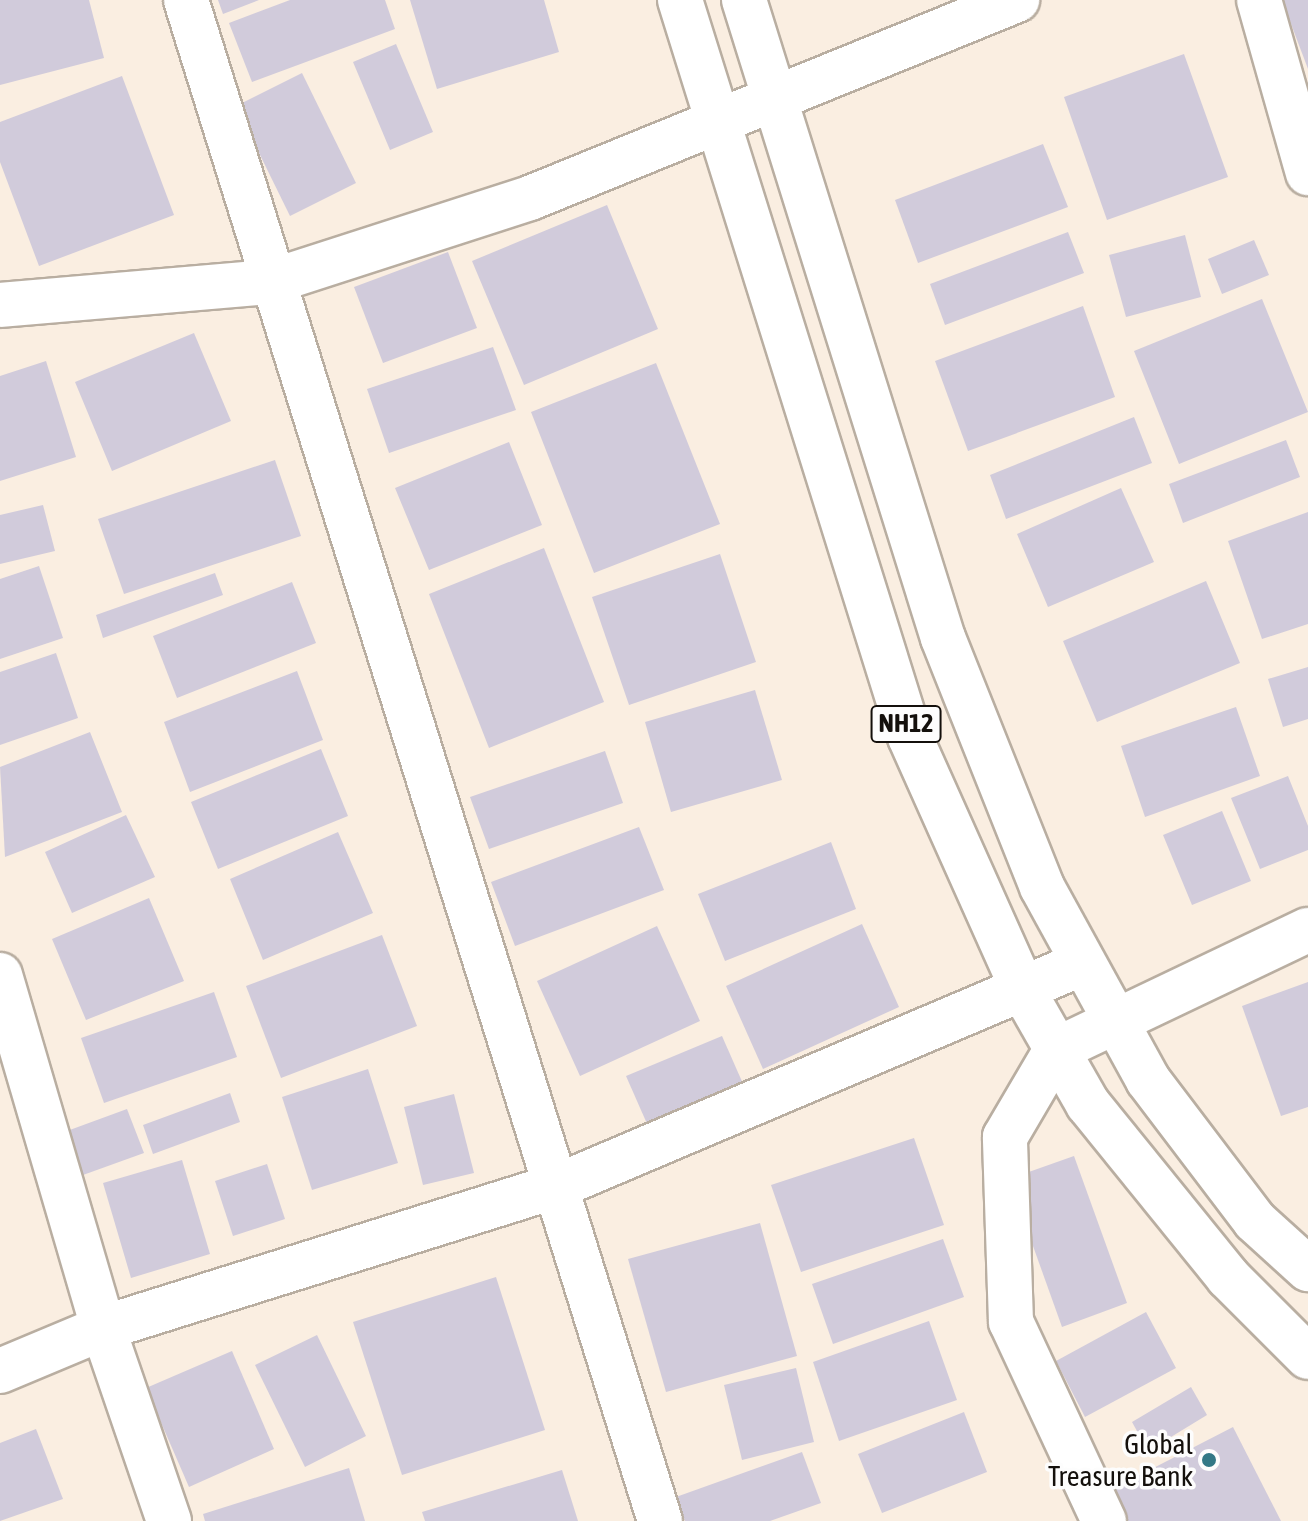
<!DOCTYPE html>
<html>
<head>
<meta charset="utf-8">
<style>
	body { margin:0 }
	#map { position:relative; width:1308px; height:1521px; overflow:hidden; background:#faeee1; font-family:"Asap Condensed",sans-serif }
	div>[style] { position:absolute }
	.building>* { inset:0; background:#d1cbdb }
	.roads { filter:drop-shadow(2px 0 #b9aea1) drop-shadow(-2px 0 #b9aea1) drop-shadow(0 2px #b9aea1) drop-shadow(0 -2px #b9aea1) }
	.street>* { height:44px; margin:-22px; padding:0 22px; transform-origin:22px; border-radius:22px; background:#fff }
	.highway>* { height:44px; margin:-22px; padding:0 22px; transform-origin:22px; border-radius:22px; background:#fff }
	.dots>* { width:22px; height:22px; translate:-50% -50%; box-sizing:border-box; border:4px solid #fdfdfd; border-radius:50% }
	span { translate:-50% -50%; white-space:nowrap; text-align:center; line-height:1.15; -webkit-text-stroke:7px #fdfdfd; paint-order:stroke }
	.shield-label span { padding:2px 6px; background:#fdfdfd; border:2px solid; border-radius:6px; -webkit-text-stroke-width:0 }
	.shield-label { font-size:26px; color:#14100c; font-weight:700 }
	.poi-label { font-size:28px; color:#14100c }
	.right { translate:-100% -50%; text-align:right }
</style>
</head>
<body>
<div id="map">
	<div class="building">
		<i style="clip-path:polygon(0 0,89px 0,104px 58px,0 85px)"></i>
		<i style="clip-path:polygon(218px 0,259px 0,223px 14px)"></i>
		<i style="clip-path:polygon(290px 0,385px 0,395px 29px,252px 82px,229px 23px)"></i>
		<i style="clip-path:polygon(410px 0,544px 0,559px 52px,437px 89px)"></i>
		<i style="clip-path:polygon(1282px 0,1308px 0,1308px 69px)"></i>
		<i style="clip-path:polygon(396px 44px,433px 132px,390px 150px,353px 62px)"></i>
		<i style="clip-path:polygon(1184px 54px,1228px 177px,1107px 220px,1064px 97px)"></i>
		<i style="clip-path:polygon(302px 73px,356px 183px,290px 216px,236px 106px)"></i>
		<i style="clip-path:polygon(122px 76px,174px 215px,39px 266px,0 162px,0 122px)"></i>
		<i style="clip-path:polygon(1043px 144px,1068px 207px,918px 263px,895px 200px)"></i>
		<i style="clip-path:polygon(607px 205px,658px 329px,524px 385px,472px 261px)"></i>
		<i style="clip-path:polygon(1068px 232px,1084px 273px,945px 325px,930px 284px)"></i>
		<i style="clip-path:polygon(1185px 235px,1201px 297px,1126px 317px,1109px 255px)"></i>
		<i style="clip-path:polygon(1254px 240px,1269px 275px,1222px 294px,1208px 259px)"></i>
		<i style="clip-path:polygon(448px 252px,477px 328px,383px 363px,354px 287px)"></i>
		<i style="clip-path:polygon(1262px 299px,1308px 412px,1179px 464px,1134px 351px)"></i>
		<i style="clip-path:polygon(1083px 306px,1115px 397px,968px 451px,935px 361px)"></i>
		<i style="clip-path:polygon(194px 333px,231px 421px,112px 471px,75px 382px)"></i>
		<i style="clip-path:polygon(493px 347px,516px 410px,389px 453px,367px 389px)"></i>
		<i style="clip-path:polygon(46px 361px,76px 457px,0 481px,0 376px)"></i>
		<i style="clip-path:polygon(656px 363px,720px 524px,594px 573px,531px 412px)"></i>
		<i style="clip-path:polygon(1134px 417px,1152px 463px,1006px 519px,990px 475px)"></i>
		<i style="clip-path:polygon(1286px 440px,1300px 477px,1183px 523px,1169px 484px)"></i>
		<i style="clip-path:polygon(509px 442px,542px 525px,429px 570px,395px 488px)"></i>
		<i style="clip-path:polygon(275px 460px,301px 536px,124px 594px,98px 519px)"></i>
		<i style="clip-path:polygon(1121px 488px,1154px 562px,1048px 607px,1017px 534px)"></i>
		<i style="clip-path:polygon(43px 505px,55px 551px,0 564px,0 515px)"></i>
		<i style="clip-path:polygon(1308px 512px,1308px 624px,1262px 639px,1228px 541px)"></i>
		<i style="clip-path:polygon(544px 548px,604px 702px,489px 748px,429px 594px)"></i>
		<i style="clip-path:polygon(720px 554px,756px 662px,629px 705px,592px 597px)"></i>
		<i style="clip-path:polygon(39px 566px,63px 638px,0 659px,0 579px)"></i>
		<i style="clip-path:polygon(215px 573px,223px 595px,103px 638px,96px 615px)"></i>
		<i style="clip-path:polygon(1206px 581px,1240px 663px,1097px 722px,1063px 641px)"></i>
		<i style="clip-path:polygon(292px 582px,316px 643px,177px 698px,153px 636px)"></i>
		<i style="clip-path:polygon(56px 653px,78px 718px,0 745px,0 672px)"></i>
		<i style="clip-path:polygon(1308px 667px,1308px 719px,1283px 727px,1268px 679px)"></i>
		<i style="clip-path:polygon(297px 671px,323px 740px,190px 792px,164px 722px)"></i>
		<i style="clip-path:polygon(755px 690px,782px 780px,671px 812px,645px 722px)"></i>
		<i style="clip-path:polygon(1236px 707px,1260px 776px,1145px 817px,1121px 746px)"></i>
		<i style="clip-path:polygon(90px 732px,122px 812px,5px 857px,0 767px)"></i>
		<i style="clip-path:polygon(321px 749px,348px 816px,218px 869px,191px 802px)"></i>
		<i style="clip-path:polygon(605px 751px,623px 803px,489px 849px,470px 797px)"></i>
		<i style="clip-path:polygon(1288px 776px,1308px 826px,1308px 850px,1260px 869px,1231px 798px)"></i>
		<i style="clip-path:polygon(1222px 811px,1251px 881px,1192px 905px,1163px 835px)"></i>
		<i style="clip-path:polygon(126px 815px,155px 877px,72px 913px,45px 852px)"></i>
		<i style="clip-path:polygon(639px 827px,664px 890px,515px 946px,491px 882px)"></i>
		<i style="clip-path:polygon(338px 832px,373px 913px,263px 960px,230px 879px)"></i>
		<i style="clip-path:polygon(831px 842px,856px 909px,725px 961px,698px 894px)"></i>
		<i style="clip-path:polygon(149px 898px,184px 981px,86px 1020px,52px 939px)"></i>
		<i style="clip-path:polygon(862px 924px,899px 1007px,763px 1069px,726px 986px)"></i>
		<i style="clip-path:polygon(657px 926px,700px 1021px,580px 1076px,537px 981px)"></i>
		<i style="clip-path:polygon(382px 935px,417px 1026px,281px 1078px,246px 986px)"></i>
		<i style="clip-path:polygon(1308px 982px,1308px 1107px,1281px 1116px,1242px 1006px)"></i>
		<i style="clip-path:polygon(214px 992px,237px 1057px,104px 1103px,81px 1038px)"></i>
		<i style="clip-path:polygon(722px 1036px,744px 1086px,648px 1126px,626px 1076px)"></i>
		<i style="clip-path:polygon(368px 1069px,398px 1163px,312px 1190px,282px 1097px)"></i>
		<i style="clip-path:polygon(230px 1093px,240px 1122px,153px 1154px,143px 1125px)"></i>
		<i style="clip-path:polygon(454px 1094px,474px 1173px,423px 1185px,404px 1107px)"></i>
		<i style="clip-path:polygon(127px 1109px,144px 1153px,83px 1175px,67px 1131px)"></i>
		<i style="clip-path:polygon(914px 1138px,944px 1225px,801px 1272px,771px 1185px)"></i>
		<i style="clip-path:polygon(1074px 1156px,1127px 1303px,1062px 1327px,1009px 1179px)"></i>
		<i style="clip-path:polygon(182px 1160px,210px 1254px,131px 1278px,103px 1183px)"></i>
		<i style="clip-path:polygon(267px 1164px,285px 1219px,233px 1236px,215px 1181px)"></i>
		<i style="clip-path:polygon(760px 1223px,797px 1356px,666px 1392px,628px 1259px)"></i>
		<i style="clip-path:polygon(943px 1239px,964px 1297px,833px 1344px,812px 1284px)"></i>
		<i style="clip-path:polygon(496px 1277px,545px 1430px,402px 1475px,353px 1322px)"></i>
		<i style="clip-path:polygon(1146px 1312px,1176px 1368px,1085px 1417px,1056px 1361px)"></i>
		<i style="clip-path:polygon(929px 1321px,957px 1400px,839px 1441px,813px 1362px)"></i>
		<i style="clip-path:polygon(317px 1335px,366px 1436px,305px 1467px,255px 1365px)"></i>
		<i style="clip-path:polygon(232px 1351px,274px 1449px,189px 1487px,146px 1388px)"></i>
		<i style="clip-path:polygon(796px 1368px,814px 1442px,742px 1460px,724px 1385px)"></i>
		<i style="clip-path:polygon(1191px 1387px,1207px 1415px,1148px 1451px,1132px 1422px)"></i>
		<i style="clip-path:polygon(964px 1412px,987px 1472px,882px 1513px,858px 1454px)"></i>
		<i style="clip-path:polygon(1233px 1427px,1281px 1521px,1117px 1521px,1103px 1494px)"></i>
		<i style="clip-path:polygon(36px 1429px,63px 1499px,0 1521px,0 1443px)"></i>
		<i style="clip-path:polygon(802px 1452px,821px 1503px,770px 1521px,685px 1521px,676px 1497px)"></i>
		<i style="clip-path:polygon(349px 1468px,365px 1521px,205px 1521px,203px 1514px)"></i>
		<i style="clip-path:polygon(562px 1470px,578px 1521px,425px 1521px,422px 1512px)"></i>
	</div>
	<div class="roads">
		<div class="street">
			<i style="left:186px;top:0;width:1593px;rotate:72.69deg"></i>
			<i style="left:1259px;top:0;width:180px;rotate:74.2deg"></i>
			<i style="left:0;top:305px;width:271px;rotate:-4.9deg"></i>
			<i style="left:270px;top:282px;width:273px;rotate:-17.9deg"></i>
			<i style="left:530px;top:198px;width:526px;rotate:-22.13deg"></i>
			<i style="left:0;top:975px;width:368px;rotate:73.7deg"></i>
			<i style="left:103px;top:1328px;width:204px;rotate:71.1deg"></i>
			<i style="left:0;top:1371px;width:112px;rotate:-22.7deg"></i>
			<i style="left:103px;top:1328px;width:479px;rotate:-17.4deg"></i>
			<i style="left:560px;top:1185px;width:568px;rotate:-23deg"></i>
			<i style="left:1104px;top:1521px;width:220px;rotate:-115deg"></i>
			<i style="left:1011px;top:1322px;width:185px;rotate:-91.9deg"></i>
			<i style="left:1005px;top:1137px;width:101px;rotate:-59.6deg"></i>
			<i style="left:1056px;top:1050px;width:279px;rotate:-25.5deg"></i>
		</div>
		<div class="highway">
			<i style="left:680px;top:0;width:772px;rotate:72.67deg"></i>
			<i style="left:910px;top:737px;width:279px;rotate:65.9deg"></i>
			<i style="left:1024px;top:992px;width:129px;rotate:60.3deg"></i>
			<i style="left:1088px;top:1104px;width:223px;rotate:51deg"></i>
			<i style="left:1228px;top:1277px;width:113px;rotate:45deg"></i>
			<i style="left:744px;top:0;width:668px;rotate:72.68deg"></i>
			<i style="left:943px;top:638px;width:268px;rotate:68.3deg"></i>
			<i style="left:1042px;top:887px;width:220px;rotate:61.2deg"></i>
			<i style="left:1148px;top:1080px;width:177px;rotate:52.8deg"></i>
			<i style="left:1255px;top:1221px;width:72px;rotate:42.2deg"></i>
		</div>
	</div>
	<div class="dots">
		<i style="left:1209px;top:1460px;background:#337886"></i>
	</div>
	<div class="shield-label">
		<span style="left:906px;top:724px">NH12</span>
	</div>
	<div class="poi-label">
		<span class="right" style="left:1193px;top:1460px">Global<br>Treasure Bank</span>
	</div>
</div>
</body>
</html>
